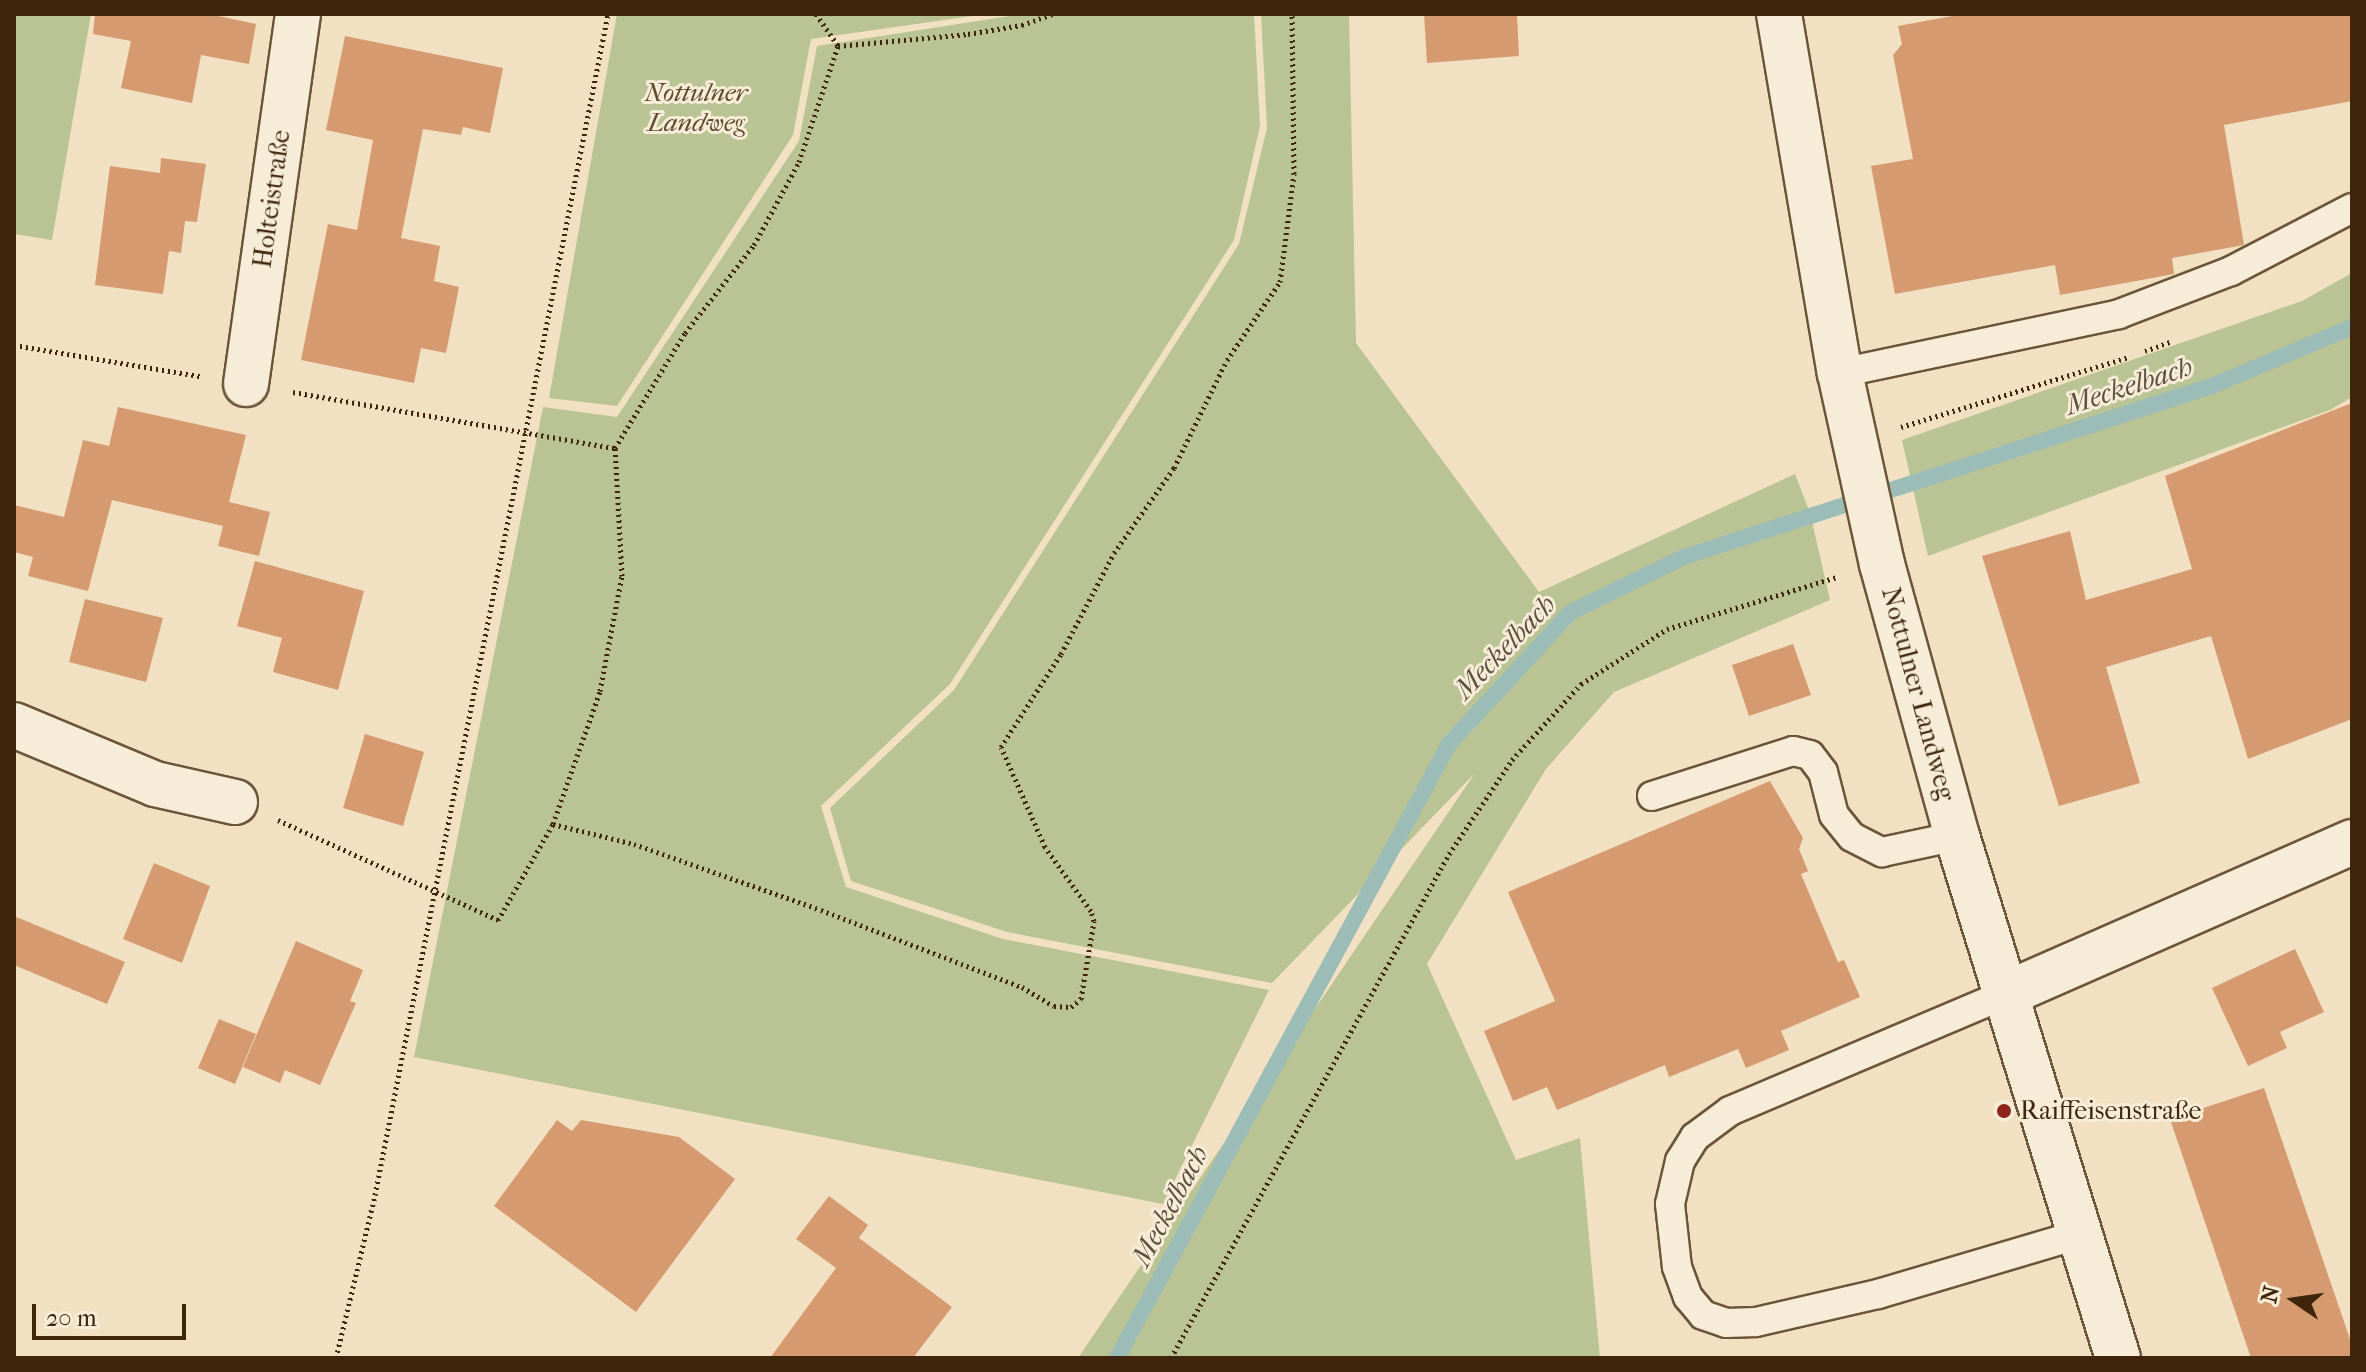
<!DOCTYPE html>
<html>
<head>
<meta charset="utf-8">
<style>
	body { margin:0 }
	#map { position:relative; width:2366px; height:1372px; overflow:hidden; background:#f1e1c2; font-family:"IM FELL French Canon",serif }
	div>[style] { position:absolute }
	.green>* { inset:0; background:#b9c394 }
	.stream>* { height:16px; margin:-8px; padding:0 8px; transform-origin:8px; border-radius:8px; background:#9bbcb7 }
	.building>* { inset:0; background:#d59a70 }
	.path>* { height:5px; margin-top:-2.5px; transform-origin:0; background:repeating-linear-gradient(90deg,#3f250b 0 2px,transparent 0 6px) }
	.roads { filter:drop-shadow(2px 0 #6c5439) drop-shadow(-2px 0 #6c5439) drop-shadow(0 2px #6c5439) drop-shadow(0 -2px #6c5439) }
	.lane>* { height:28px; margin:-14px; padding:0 14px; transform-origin:14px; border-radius:14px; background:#f6ecd7 }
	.street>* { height:44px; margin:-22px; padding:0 22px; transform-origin:22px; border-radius:22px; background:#f6ecd7 }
	.dots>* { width:22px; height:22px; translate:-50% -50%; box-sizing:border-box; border:4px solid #f6ecd7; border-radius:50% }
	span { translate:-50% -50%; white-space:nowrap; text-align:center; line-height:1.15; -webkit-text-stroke:6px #f6ecd7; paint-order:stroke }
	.park-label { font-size:26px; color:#5e4c2d; font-style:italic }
	.street-label { font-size:26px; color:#3f250b }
	.poi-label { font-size:26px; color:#3f250b }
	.left { translate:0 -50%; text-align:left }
	.water-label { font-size:28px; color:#5b523f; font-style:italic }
	.frame { position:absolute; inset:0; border:16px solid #3f250b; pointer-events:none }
	.north { position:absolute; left:2254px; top:1260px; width:80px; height:80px; -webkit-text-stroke:6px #f6ecd7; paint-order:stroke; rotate:283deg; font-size:22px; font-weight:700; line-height:32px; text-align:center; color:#3f250b }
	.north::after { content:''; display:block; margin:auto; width:28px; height:36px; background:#3f250b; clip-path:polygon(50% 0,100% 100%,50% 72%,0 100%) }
	.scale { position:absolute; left:32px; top:1304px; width:154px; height:36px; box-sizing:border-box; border:4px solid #3f250b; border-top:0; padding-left:10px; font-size:24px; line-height:28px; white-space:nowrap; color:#3f250b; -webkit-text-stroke:6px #f6ecd7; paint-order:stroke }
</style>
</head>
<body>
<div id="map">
	<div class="green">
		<i style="clip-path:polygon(14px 14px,91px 14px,52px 240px,14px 234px)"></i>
		<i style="clip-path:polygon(617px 14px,986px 14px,811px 39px,793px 135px,617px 406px,549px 398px)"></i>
		<i style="clip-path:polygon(1023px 14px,1254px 14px,1260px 126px,1234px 240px,950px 684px,821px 806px,846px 887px,1003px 939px,1269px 990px,1163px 1204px,414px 1057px,543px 407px,617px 417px,799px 141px,817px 46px)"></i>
		<i style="clip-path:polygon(1261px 14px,1349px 14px,1356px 343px,1539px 592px,1795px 474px,1810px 513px,1830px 600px,1614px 692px,1546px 769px,1427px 964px,1516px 1160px,1580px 1138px,1600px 1358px,1078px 1358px,1475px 773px,1272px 983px,1007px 932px,851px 881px,830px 808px,954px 690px,1239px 244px,1267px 128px)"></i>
		<i style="clip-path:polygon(2352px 273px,2352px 397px,2330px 410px,1928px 556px,1902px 440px,2302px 301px)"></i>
	</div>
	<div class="stream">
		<i style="left:1117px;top:1358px;width:698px;rotate:-61.6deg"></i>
		<i style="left:1449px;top:744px;width:180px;rotate:-47.3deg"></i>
		<i style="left:1571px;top:612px;width:126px;rotate:-26deg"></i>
		<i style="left:1684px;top:557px;width:555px;rotate:-17.95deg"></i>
		<i style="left:2212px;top:386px;width:152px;rotate:-22.9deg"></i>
	</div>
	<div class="building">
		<i style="clip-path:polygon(95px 14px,209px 14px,256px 24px,249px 64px,201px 55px,192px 103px,121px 88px,131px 41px,93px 34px)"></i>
		<i style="clip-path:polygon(1424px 14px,1517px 14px,1519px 56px,1427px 63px)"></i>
		<i style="clip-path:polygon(1963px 14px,2352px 14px,2352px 101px,2224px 125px,2244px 245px,2172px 258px,2174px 274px,2060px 295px,2055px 265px,1895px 294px,1871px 166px,1913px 159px,1893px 55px,1902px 44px,1898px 26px)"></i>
		<i style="clip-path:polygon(345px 36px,503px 68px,490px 133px,463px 127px,461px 135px,423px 129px,401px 238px,440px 246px,434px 281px,459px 287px,446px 353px,421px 348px,414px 383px,301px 360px,328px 224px,357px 230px,373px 140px,326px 130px)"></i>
		<i style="clip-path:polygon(161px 158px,206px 164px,197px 222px,185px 221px,181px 253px,169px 251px,163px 294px,95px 285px,110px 166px,160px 173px)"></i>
		<i style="clip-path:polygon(2352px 403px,2352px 719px,2248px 759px,2211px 636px,2106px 667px,2140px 783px,2059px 806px,1982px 556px,2070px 531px,2086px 600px,2192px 569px,2165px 476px)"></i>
		<i style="clip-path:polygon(118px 407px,246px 435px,229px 502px,270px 512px,259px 556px,218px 546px,223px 526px,112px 500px,88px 591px,28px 576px,33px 557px,14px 552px,14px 505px,64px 517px,83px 440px,109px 446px)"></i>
		<i style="clip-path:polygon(255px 561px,364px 591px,338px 690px,273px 672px,282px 638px,237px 626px)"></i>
		<i style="clip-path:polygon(85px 599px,163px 618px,146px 682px,69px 662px)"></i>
		<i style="clip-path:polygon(1793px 644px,1811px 695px,1749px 716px,1732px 665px)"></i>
		<i style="clip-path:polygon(365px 734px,424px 752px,403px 826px,343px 808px)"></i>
		<i style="clip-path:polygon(1770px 781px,1803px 838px,1799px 849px,1808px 871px,1801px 874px,1838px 962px,1844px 960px,1860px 997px,1781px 1031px,1789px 1050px,1746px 1068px,1738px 1049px,1669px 1077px,1665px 1065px,1557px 1110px,1547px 1087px,1513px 1101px,1484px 1031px,1555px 1001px,1508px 892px)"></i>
		<i style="clip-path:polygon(154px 863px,210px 886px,182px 963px,123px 939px)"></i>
		<i style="clip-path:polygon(14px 916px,125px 962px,107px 1004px,14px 965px)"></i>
		<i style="clip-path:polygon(296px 941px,363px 970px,350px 1001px,356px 1003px,320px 1085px,285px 1070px,280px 1083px,243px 1067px)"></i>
		<i style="clip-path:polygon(2295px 949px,2324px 1012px,2280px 1032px,2287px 1048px,2248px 1066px,2212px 988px)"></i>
		<i style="clip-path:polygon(219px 1019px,256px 1034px,235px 1084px,198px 1068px)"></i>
		<i style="clip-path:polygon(2264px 1088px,2352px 1345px,2352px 1358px,2251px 1358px,2170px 1119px)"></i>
		<i style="clip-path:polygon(557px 1120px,572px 1131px,581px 1120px,679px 1137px,735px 1179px,636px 1312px,494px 1206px)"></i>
		<i style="clip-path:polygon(829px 1196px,868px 1225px,859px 1238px,952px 1307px,913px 1358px,770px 1358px,836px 1268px,796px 1239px)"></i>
	</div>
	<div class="path">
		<i style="left:816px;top:14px;width:39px;rotate:55deg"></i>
		<i style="left:838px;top:46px;width:131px;rotate:-5.3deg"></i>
		<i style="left:968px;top:34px;width:55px;rotate:-9.5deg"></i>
		<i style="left:1022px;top:25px;width:32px;rotate:-20deg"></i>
		<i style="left:14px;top:345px;width:189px;rotate:9.5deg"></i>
		<i style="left:2145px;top:351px;width:27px;rotate:-20deg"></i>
		<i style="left:293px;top:392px;width:327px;rotate:9.9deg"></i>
		<i style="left:1901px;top:427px;width:238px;rotate:-17.1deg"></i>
		<i style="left:278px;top:820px;width:242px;rotate:24.4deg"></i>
		<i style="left:498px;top:920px;width:111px;rotate:-60.2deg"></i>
		<i style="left:553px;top:824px;width:141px;rotate:-70.5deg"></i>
		<i style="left:600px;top:691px;width:117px;rotate:-79.2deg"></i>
		<i style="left:622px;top:576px;width:128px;rotate:-93.1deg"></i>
		<i style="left:615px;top:448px;width:135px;rotate:-58.7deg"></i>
		<i style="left:685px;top:333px;width:112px;rotate:-51.9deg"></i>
		<i style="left:754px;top:245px;width:94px;rotate:-61.5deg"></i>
		<i style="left:799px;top:162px;width:122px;rotate:-71.4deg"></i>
		<i style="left:553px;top:824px;width:83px;rotate:13.9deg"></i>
		<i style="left:634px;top:844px;width:198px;rotate:19.4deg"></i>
		<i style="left:821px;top:910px;width:215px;rotate:21deg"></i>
		<i style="left:1022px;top:987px;width:37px;rotate:31deg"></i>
		<i style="left:1054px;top:1006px;width:17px;rotate:3deg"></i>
		<i style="left:1071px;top:1007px;width:13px;rotate:-39deg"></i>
		<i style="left:1081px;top:999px;width:79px;rotate:-80.5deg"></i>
		<i style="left:1094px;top:921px;width:10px;rotate:-107deg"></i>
		<i style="left:1091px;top:911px;width:79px;rotate:-125.7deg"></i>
		<i style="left:1045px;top:847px;width:109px;rotate:-113.7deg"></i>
		<i style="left:1001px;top:747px;width:111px;rotate:-57.2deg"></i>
		<i style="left:1061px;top:654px;width:114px;rotate:-62.3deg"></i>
		<i style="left:1114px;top:553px;width:104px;rotate:-54.8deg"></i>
		<i style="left:1174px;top:468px;width:120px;rotate:-63.9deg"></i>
		<i style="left:1227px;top:360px;width:94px;rotate:-55.8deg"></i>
		<i style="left:1280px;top:282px;width:109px;rotate:-82.6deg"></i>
		<i style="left:1294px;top:174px;width:160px;rotate:-90.7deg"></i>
		<i style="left:336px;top:1358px;width:168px;rotate:-76.5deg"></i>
		<i style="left:375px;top:1195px;width:1204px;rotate:-78.84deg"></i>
		<i style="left:1171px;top:1358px;width:576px;rotate:-61.12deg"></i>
		<i style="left:1449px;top:854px;width:113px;rotate:-56.2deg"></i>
		<i style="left:1512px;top:760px;width:103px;rotate:-47.8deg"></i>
		<i style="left:1581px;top:684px;width:102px;rotate:-32.6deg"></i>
		<i style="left:1667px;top:629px;width:178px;rotate:-17deg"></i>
	</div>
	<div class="roads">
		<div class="lane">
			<i style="left:1840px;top:373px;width:285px;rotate:-11.9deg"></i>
			<i style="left:2119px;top:314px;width:120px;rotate:-21deg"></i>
			<i style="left:2231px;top:271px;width:136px;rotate:-27.5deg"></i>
			<i style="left:1652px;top:796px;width:148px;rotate:-17.7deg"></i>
			<i style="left:1793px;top:751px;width:17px;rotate:13deg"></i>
			<i style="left:1810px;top:755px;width:21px;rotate:53deg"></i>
			<i style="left:1823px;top:772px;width:44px;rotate:75.7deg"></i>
			<i style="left:1834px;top:815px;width:28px;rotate:51deg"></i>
			<i style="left:1852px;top:837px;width:34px;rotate:27deg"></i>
			<i style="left:1882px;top:852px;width:77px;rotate:-12deg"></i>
			<i style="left:2008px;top:993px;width:302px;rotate:157deg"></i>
			<i style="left:1730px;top:1111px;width:44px;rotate:143.4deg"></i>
			<i style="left:1695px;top:1137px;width:28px;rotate:122deg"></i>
			<i style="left:1680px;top:1161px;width:44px;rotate:103.1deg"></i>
			<i style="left:1670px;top:1204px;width:63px;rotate:83.7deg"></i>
			<i style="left:1677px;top:1267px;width:32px;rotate:70deg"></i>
			<i style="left:1688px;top:1297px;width:23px;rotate:50deg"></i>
			<i style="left:1703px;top:1315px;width:24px;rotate:19deg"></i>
			<i style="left:1726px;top:1323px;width:30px;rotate:-2deg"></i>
			<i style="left:1756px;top:1322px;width:125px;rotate:-12.9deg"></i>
			<i style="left:1878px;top:1294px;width:212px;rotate:-16.5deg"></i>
		</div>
		<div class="street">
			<i style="left:1779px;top:14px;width:364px;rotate:80.4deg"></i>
			<i style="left:1840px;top:373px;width:196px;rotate:77.6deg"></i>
			<i style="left:1882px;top:564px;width:282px;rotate:74.6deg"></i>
			<i style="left:1957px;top:836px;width:546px;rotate:72.86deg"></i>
			<i style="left:246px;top:384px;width:374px;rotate:-82deg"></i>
			<i style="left:14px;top:725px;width:153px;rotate:22.7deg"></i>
			<i style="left:155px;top:784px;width:82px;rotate:12.7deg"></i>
			<i style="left:2008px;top:993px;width:376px;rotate:-23.7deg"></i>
		</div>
	</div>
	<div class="dots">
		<i style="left:2004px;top:1111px;background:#8f2418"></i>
	</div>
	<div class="park-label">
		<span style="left:696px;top:108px">Nottulner<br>Landweg</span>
	</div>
	<div class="street-label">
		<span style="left:272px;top:199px;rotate:-82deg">Holteistraße</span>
		<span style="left:1918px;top:694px;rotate:75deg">Nottulner Landweg</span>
	</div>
	<div class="poi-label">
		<span class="left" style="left:2020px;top:1111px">Raiffeisenstraße</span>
	</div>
	<div class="water-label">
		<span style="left:2129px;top:386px;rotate:-18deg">Meckelbach</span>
		<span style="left:1505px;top:647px;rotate:-46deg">Meckelbach</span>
		<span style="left:1170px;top:1206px;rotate:-62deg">Meckelbach</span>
	</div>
	<div class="frame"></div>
	<div class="north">N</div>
	<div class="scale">20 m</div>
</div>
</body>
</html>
